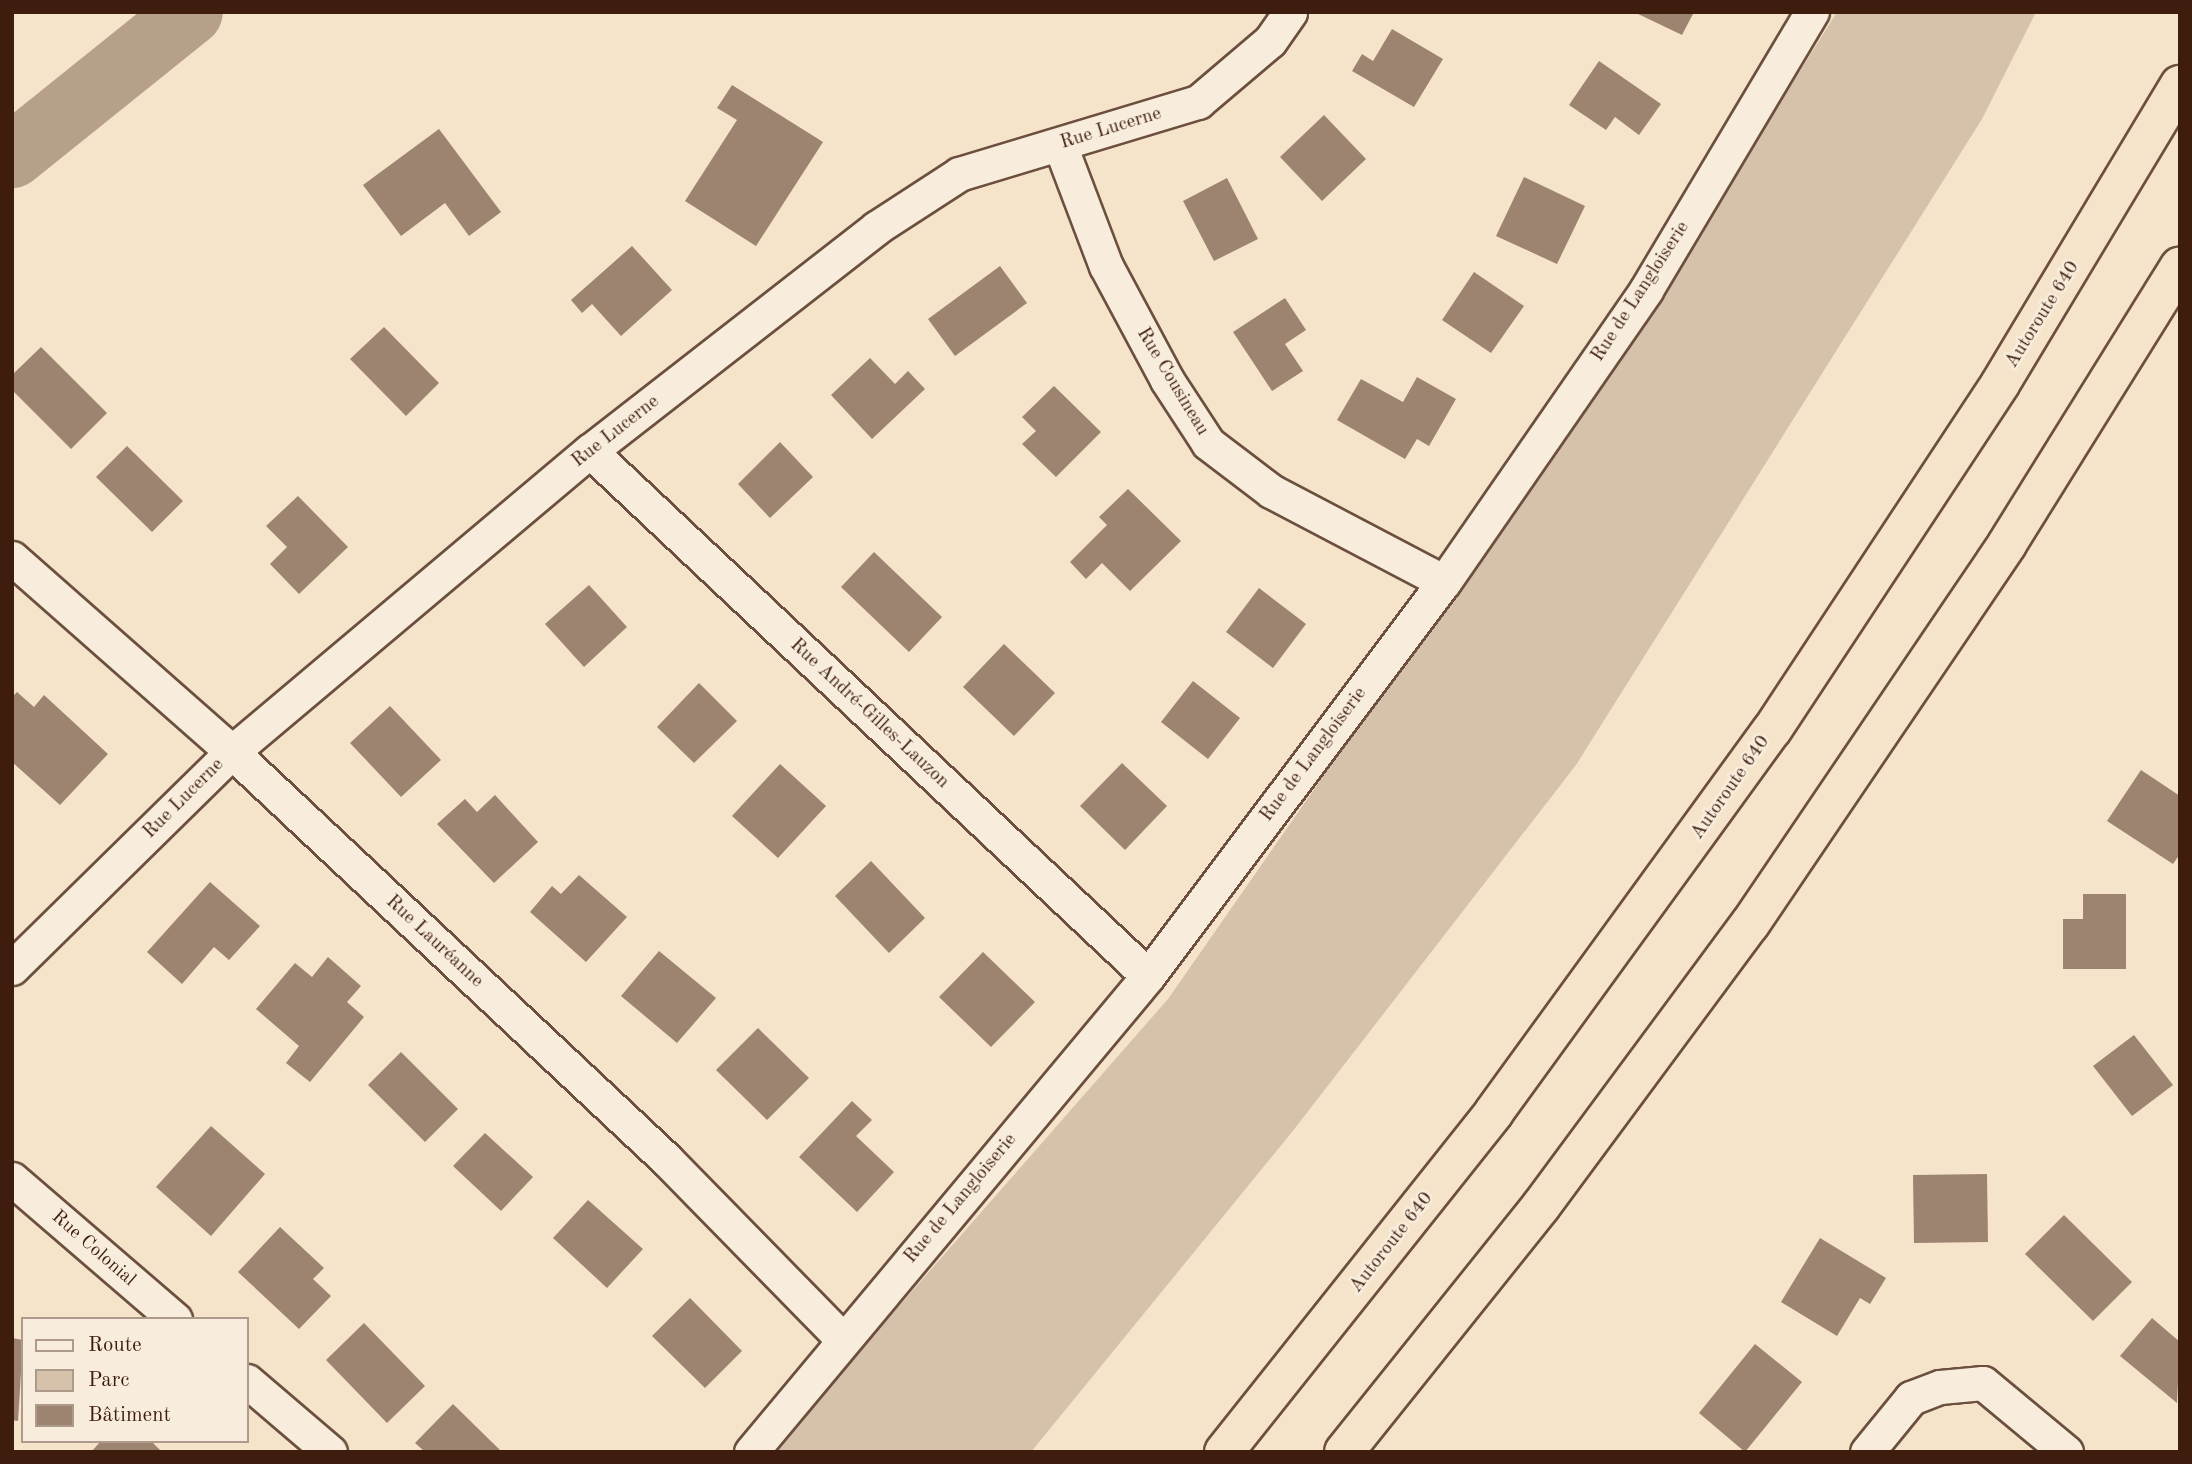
<!DOCTYPE html>
<html>
<head>
<meta charset="utf-8">
<style>
	body { margin:0 }
	#map { position:relative; width:2192px; height:1464px; overflow:hidden; background:#f5e4ca; font-family:"Old Standard TT",serif }
	div>[style] { position:absolute }
	.green>* { inset:0; background:#d6c2aa }
	.river>* { height:65px; margin:-32.5px; padding:0 32.5px; transform-origin:32.5px; border-radius:32.5px; background:#b7a08a }
	.building>* { inset:0; background:#9d8470 }
	.roads { filter:drop-shadow(2px 0 #6c4f3e) drop-shadow(-2px 0 #6c4f3e) drop-shadow(0 2px #6c4f3e) drop-shadow(0 -2px #6c4f3e) }
	.street>* { height:33px; margin:-16.5px; padding:0 16.5px; transform-origin:16.5px; border-radius:16.5px; background:#f8eddd }
	.highway>* { height:38px; margin:-19px; padding:0 19px; transform-origin:19px; border-radius:19px; background:#f5e4ca }
	span { translate:-50% -50%; white-space:nowrap; text-align:center; line-height:1.15; -webkit-text-stroke:5px #f8eddd; paint-order:stroke }
	.street-label { font-size:19px; color:#3e1d0f }
	.frame { position:absolute; inset:0; border:14px solid #3e1d0f; pointer-events:none }
	.legend { position:absolute; left:21px; top:1317px; width:228px; height:126px; box-sizing:border-box; background:#f8eddd; border:2px solid #ae9a8b; margin:0; padding:9px 12px; list-style:none; font-size:21px; color:#3e1d0f }
	.legend li { display:flex; align-items:center; gap:14px; height:35px }
	.legend b { width:35px; border:2px solid #ae9a8b }
</style>
</head>
<body>
<div id="map">
	<div class="green">
		<i style="clip-path:polygon(1837px 12px,2036px 12px,1982px 119px,1576px 765px,1292px 1132px,1031px 1452px,777px 1452px,863px 1347px,1168px 999px,1668px 281px)"></i>
	</div>
	<div class="river">
		<i style="left:12px;top:155px;width:228px;rotate:-38.8deg"></i>
	</div>
	<div class="building">
		<i style="clip-path:polygon(1634px 12px,1694px 12px,1682px 35px)"></i>
		<i style="clip-path:polygon(1392px 29px,1443px 59px,1414px 107px,1352px 71px,1362px 54px,1373px 61px)"></i>
		<i style="clip-path:polygon(1599px 61px,1661px 104px,1639px 135px,1615px 117px,1606px 130px,1569px 105px)"></i>
		<i style="clip-path:polygon(732px 85px,823px 142px,756px 246px,685px 201px,737px 120px,717px 108px)"></i>
		<i style="clip-path:polygon(1324px 115px,1366px 159px,1322px 201px,1280px 157px)"></i>
		<i style="clip-path:polygon(439px 129px,501px 212px,469px 236px,445px 203px,401px 236px,363px 185px)"></i>
		<i style="clip-path:polygon(1524px 177px,1585px 206px,1557px 264px,1496px 236px)"></i>
		<i style="clip-path:polygon(1227px 178px,1258px 239px,1214px 261px,1183px 201px)"></i>
		<i style="clip-path:polygon(632px 246px,672px 290px,621px 336px,592px 304px,582px 313px,571px 300px)"></i>
		<i style="clip-path:polygon(1000px 266px,1027px 303px,955px 356px,928px 319px)"></i>
		<i style="clip-path:polygon(1474px 272px,1524px 306px,1491px 353px,1442px 320px)"></i>
		<i style="clip-path:polygon(1285px 298px,1306px 330px,1285px 344px,1303px 371px,1272px 391px,1233px 332px)"></i>
		<i style="clip-path:polygon(384px 327px,439px 383px,406px 416px,350px 359px)"></i>
		<i style="clip-path:polygon(41px 347px,107px 413px,71px 449px,12px 390px,12px 375px)"></i>
		<i style="clip-path:polygon(870px 358px,895px 384px,908px 371px,925px 389px,872px 439px,831px 395px)"></i>
		<i style="clip-path:polygon(1417px 377px,1456px 399px,1429px 446px,1417px 439px,1405px 459px,1337px 420px,1361px 379px,1403px 402px)"></i>
		<i style="clip-path:polygon(1054px 386px,1101px 432px,1056px 477px,1022px 444px,1036px 431px,1022px 417px)"></i>
		<i style="clip-path:polygon(780px 442px,813px 477px,770px 518px,738px 484px)"></i>
		<i style="clip-path:polygon(127px 446px,183px 501px,152px 532px,96px 477px)"></i>
		<i style="clip-path:polygon(1128px 489px,1181px 541px,1130px 591px,1102px 563px,1086px 579px,1070px 562px,1107px 525px,1099px 517px)"></i>
		<i style="clip-path:polygon(298px 496px,348px 547px,299px 594px,270px 564px,287px 547px,266px 526px)"></i>
		<i style="clip-path:polygon(874px 552px,942px 617px,909px 652px,841px 587px)"></i>
		<i style="clip-path:polygon(589px 585px,627px 627px,584px 667px,545px 624px)"></i>
		<i style="clip-path:polygon(1259px 588px,1306px 624px,1273px 668px,1226px 632px)"></i>
		<i style="clip-path:polygon(1004px 644px,1055px 693px,1014px 736px,963px 687px)"></i>
		<i style="clip-path:polygon(1193px 681px,1240px 718px,1208px 759px,1161px 722px)"></i>
		<i style="clip-path:polygon(699px 683px,737px 721px,694px 763px,657px 727px)"></i>
		<i style="clip-path:polygon(17px 692px,34px 707px,44px 695px,108px 754px,60px 805px,12px 762px,12px 697px)"></i>
		<i style="clip-path:polygon(390px 706px,441px 760px,401px 797px,350px 743px)"></i>
		<i style="clip-path:polygon(1122px 763px,1167px 806px,1125px 850px,1080px 806px)"></i>
		<i style="clip-path:polygon(780px 764px,826px 806px,778px 858px,732px 816px)"></i>
		<i style="clip-path:polygon(2141px 770px,2180px 796px,2180px 854px,2173px 864px,2107px 821px)"></i>
		<i style="clip-path:polygon(495px 795px,538px 842px,494px 883px,437px 824px,465px 799px,477px 812px)"></i>
		<i style="clip-path:polygon(871px 861px,925px 918px,889px 953px,835px 896px)"></i>
		<i style="clip-path:polygon(579px 875px,627px 917px,586px 962px,530px 912px,552px 886px,561px 894px)"></i>
		<i style="clip-path:polygon(210px 882px,260px 926px,229px 960px,214px 947px,182px 984px,147px 952px)"></i>
		<i style="clip-path:polygon(2083px 894px,2126px 894px,2126px 969px,2063px 969px,2063px 919px,2083px 919px)"></i>
		<i style="clip-path:polygon(659px 951px,716px 998px,677px 1043px,621px 996px)"></i>
		<i style="clip-path:polygon(983px 952px,1035px 1002px,991px 1047px,939px 997px)"></i>
		<i style="clip-path:polygon(328px 957px,361px 986px,347px 1002px,364px 1017px,310px 1082px,286px 1063px,299px 1046px,256px 1009px,295px 963px,312px 977px)"></i>
		<i style="clip-path:polygon(758px 1028px,809px 1078px,767px 1120px,716px 1070px)"></i>
		<i style="clip-path:polygon(2134px 1035px,2173px 1085px,2132px 1116px,2093px 1066px)"></i>
		<i style="clip-path:polygon(401px 1052px,458px 1109px,425px 1142px,368px 1085px)"></i>
		<i style="clip-path:polygon(852px 1101px,872px 1120px,856px 1136px,894px 1172px,857px 1212px,799px 1157px)"></i>
		<i style="clip-path:polygon(211px 1126px,265px 1174px,211px 1236px,156px 1187px)"></i>
		<i style="clip-path:polygon(485px 1133px,533px 1177px,501px 1211px,453px 1166px)"></i>
		<i style="clip-path:polygon(1987px 1174px,1988px 1242px,1914px 1243px,1913px 1175px)"></i>
		<i style="clip-path:polygon(588px 1200px,643px 1249px,607px 1288px,553px 1238px)"></i>
		<i style="clip-path:polygon(2064px 1215px,2132px 1282px,2093px 1321px,2025px 1254px)"></i>
		<i style="clip-path:polygon(280px 1227px,324px 1268px,313px 1279px,331px 1296px,299px 1329px,238px 1272px)"></i>
		<i style="clip-path:polygon(1820px 1238px,1886px 1278px,1870px 1304px,1860px 1298px,1837px 1336px,1781px 1302px)"></i>
		<i style="clip-path:polygon(690px 1298px,742px 1351px,705px 1388px,652px 1336px)"></i>
		<i style="clip-path:polygon(2152px 1318px,2180px 1342px,2177px 1403px,2120px 1356px)"></i>
		<i style="clip-path:polygon(364px 1323px,425px 1386px,387px 1423px,326px 1360px)"></i>
		<i style="clip-path:polygon(12px 1338px,23px 1340px,18px 1421px,12px 1420px)"></i>
		<i style="clip-path:polygon(1755px 1344px,1802px 1382px,1745px 1452px,1699px 1413px)"></i>
		<i style="clip-path:polygon(453px 1404px,502px 1452px,425px 1452px,415px 1443px)"></i>
		<i style="clip-path:polygon(101px 1441px,151px 1441px,162px 1452px,91px 1452px)"></i>
	</div>
	<div class="roads">
		<div class="street">
			<i style="left:1060px;top:145px;width:129px;rotate:69.2deg"></i>
			<i style="left:1106px;top:266px;width:129px;rotate:61.8deg"></i>
			<i style="left:1167px;top:380px;width:75px;rotate:56.9deg"></i>
			<i style="left:1208px;top:443px;width:79px;rotate:37.3deg"></i>
			<i style="left:1271px;top:491px;width:195px;rotate:27.7deg"></i>
			<i style="left:590px;top:451px;width:766px;rotate:43.25deg"></i>
			<i style="left:12px;top:558px;width:293px;rotate:41.4deg"></i>
			<i style="left:232px;top:752px;width:595px;rotate:43.16deg"></i>
			<i style="left:666px;top:1159px;width:253px;rotate:45.6deg"></i>
			<i style="left:12px;top:968px;width:308px;rotate:-44.5deg"></i>
			<i style="left:232px;top:752px;width:468px;rotate:-40.1deg"></i>
			<i style="left:590px;top:451px;width:363px;rotate:-37.9deg"></i>
			<i style="left:876px;top:228px;width:99px;rotate:-33deg"></i>
			<i style="left:959px;top:174px;width:250px;rotate:-16.8deg"></i>
			<i style="left:1198px;top:102px;width:94px;rotate:-40.3deg"></i>
			<i style="left:1270px;top:41px;width:35px;rotate:-55deg"></i>
			<i style="left:12px;top:1179px;width:215px;rotate:40.7deg"></i>
			<i style="left:247px;top:1381px;width:109px;rotate:40.5deg"></i>
			<i style="left:751px;top:1452px;width:620px;rotate:-50.17deg"></i>
			<i style="left:1148px;top:976px;width:493px;rotate:-53.1deg"></i>
			<i style="left:1444px;top:582px;width:355px;rotate:-55.3deg"></i>
			<i style="left:1646px;top:290px;width:324px;rotate:-59.2deg"></i>
			<i style="left:1867px;top:1452px;width:70px;rotate:-50.8deg"></i>
			<i style="left:1911px;top:1398px;width:31px;rotate:-21deg"></i>
			<i style="left:1940px;top:1387px;width:43px;rotate:-5.3deg"></i>
			<i style="left:1983px;top:1383px;width:108px;rotate:39.7deg"></i>
		</div>
		<div class="highway">
			<i style="left:1224px;top:1452px;width:434px;rotate:-51.5deg"></i>
			<i style="left:1494px;top:1112px;width:472px;rotate:-54deg"></i>
			<i style="left:1772px;top:730px;width:414px;rotate:-56.6deg"></i>
			<i style="left:2000px;top:384px;width:349px;rotate:-59deg"></i>
			<i style="left:1344px;top:1452px;width:315px;rotate:-51.3deg"></i>
			<i style="left:1541px;top:1206px;width:351px;rotate:-53.5deg"></i>
			<i style="left:1750px;top:924px;width:459px;rotate:-55.9deg"></i>
			<i style="left:2007px;top:544px;width:327px;rotate:-58.1deg"></i>
		</div>
	</div>
	<div class="street-label">
		<span style="left:1111px;top:129px;rotate:-17deg">Rue Lucerne</span>
		<span style="left:1641px;top:292px;rotate:-57deg">Rue de Langloiserie</span>
		<span style="left:2043px;top:315px;rotate:-58deg">Autoroute 640</span>
		<span style="left:1172px;top:382px;rotate:59deg">Rue Cousineau</span>
		<span style="left:616px;top:432px;rotate:-38deg">Rue Lucerne</span>
		<span style="left:869px;top:714px;rotate:43deg">Rue André-Gilles-Lauzon</span>
		<span style="left:1314px;top:755px;rotate:-53deg">Rue de Langloiserie</span>
		<span style="left:1731px;top:788px;rotate:-55deg">Autoroute 640</span>
		<span style="left:184px;top:799px;rotate:-45deg">Rue Lucerne</span>
		<span style="left:434px;top:942px;rotate:43deg">Rue Lauréanne</span>
		<span style="left:961px;top:1199px;rotate:-50deg">Rue de Langloiserie</span>
		<span style="left:1392px;top:1243px;rotate:-52deg">Autoroute 640</span>
		<span style="left:93px;top:1249px;rotate:41deg">Rue Colonial</span>
	</div>
	<div class="frame"></div>
	<ul class="legend">
	<li><b style="height:9px;background:#f8eddd"></b>Route</li>
	<li><b style="height:19px;background:#d6c2aa"></b>Parc</li>
	<li><b style="height:19px;background:#9d8470"></b>Bâtiment</li>
	</ul>
</div>
</body>
</html>
